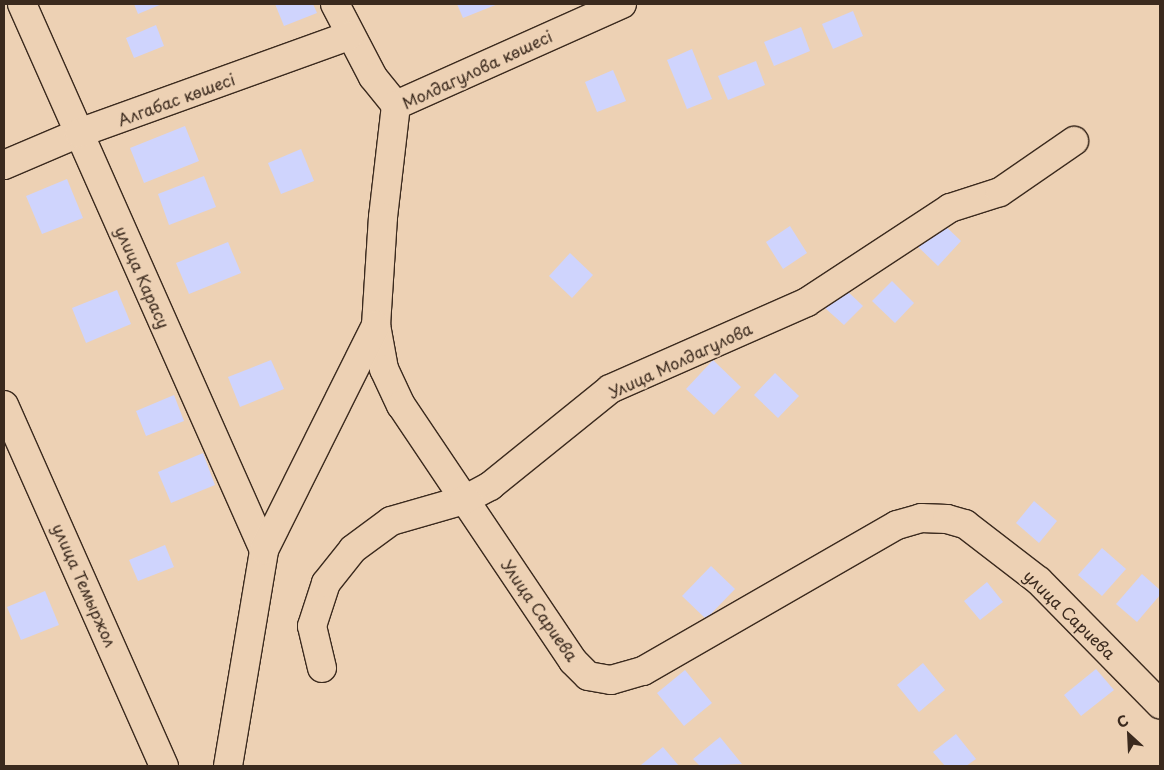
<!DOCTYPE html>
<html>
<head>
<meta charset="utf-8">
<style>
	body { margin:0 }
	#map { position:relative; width:1164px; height:770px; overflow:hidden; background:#edd1b4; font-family:"Playpen Sans",sans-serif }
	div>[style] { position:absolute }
	.building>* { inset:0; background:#cfd4fd }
	.roads { filter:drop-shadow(1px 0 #3b2a1e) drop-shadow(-1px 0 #3b2a1e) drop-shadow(0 1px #3b2a1e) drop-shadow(0 -1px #3b2a1e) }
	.minor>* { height:28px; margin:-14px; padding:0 14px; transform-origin:14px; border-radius:14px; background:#edd1b4 }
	span { translate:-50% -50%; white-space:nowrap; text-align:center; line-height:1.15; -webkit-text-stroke:4px #edd1b4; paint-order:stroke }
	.street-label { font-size:16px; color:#3b2a1e }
	.frame { position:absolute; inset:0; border:5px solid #3b2a1e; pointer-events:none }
	.north { position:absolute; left:1104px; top:710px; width:50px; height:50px; -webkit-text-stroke:4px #edd1b4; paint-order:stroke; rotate:335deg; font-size:14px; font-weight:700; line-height:20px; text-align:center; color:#3b2a1e }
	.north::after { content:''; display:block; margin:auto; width:18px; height:22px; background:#3b2a1e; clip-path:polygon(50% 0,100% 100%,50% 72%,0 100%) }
</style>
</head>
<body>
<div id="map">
	<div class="building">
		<i style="clip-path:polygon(134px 4px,162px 4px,138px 14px)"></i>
		<i style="clip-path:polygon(275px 4px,313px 4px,317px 13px,284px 26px)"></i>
		<i style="clip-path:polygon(457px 4px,498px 4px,463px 18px)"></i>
		<i style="clip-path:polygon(853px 11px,863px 36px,833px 49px,822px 24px)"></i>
		<i style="clip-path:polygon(156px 25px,164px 46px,134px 58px,126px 38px)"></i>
		<i style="clip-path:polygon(801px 27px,810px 51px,774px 66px,764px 42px)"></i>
		<i style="clip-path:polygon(692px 49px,712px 99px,687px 109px,667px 60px)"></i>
		<i style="clip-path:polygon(756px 61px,765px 85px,728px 100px,718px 76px)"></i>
		<i style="clip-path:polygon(613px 70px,626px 101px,597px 112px,585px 82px)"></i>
		<i style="clip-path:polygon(185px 126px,199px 161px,144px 183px,130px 148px)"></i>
		<i style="clip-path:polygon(301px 149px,314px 181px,281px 194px,268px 163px)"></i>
		<i style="clip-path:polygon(204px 176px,216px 207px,169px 225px,158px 194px)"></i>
		<i style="clip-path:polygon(67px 179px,83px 218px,42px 234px,26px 196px)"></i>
		<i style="clip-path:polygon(937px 218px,961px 241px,938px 266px,913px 242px)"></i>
		<i style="clip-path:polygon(790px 226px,807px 253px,783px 269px,766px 242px)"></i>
		<i style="clip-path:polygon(228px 242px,241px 273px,189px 294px,176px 263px)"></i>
		<i style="clip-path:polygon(570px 253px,593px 275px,572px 298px,549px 276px)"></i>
		<i style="clip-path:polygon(892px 281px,914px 303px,895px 323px,872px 301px)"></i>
		<i style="clip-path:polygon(844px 288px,863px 306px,844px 325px,825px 308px)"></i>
		<i style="clip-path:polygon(117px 290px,131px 324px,86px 343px,72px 308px)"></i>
		<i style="clip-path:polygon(271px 360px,284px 389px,240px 407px,228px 377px)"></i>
		<i style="clip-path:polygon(713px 360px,741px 387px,714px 415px,686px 389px)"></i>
		<i style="clip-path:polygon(775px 373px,799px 396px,778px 418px,754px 395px)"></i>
		<i style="clip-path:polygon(174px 395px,184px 421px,146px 436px,136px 411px)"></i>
		<i style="clip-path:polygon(203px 453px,215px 485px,171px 503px,158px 472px)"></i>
		<i style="clip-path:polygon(1034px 501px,1057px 521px,1039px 543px,1016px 523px)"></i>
		<i style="clip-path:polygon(165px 545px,174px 567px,138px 581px,129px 560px)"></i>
		<i style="clip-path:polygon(1102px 548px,1126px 569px,1102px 596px,1078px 575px)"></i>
		<i style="clip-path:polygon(711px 566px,735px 589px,706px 619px,682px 596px)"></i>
		<i style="clip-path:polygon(1142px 574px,1160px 590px,1160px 595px,1137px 622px,1116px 604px)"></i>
		<i style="clip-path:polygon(987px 582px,1003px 602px,980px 620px,964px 601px)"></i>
		<i style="clip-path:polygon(45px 591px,59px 625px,21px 640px,7px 607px)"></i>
		<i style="clip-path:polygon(923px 663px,945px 690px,919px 712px,897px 685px)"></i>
		<i style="clip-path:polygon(1096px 669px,1114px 690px,1081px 716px,1064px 695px)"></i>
		<i style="clip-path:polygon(685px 670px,712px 703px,684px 726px,657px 693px)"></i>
		<i style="clip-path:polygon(956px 734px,976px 759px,966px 766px,945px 766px,933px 752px)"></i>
		<i style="clip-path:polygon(720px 737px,742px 764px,700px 766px,693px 759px)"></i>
		<i style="clip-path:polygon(663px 747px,679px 766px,642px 766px,641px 765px)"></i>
	</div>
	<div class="roads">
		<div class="minor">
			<i style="left:22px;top:4px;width:597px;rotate:66.1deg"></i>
			<i style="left:335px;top:4px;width:82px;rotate:62.5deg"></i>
			<i style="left:373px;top:77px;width:36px;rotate:51deg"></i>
			<i style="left:622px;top:4px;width:248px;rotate:155.9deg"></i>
			<i style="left:396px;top:105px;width:113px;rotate:96.6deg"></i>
			<i style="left:383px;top:217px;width:108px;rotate:93.7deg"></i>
			<i style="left:376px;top:325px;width:45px;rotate:79.7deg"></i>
			<i style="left:384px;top:369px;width:40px;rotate:65deg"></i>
			<i style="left:401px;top:405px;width:308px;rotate:56.1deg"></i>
			<i style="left:573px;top:661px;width:21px;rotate:45deg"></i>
			<i style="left:588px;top:676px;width:23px;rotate:10deg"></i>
			<i style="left:611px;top:680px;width:33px;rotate:-16deg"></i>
			<i style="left:643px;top:671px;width:293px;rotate:-29.9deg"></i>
			<i style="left:897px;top:525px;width:25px;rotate:-16deg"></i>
			<i style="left:921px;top:518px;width:26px;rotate:2deg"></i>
			<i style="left:947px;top:519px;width:19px;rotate:16deg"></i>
			<i style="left:965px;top:524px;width:93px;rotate:37.6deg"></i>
			<i style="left:1039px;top:581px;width:173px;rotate:45.5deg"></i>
			<i style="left:4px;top:165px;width:82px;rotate:-23.1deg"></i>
			<i style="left:79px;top:133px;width:287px;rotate:-19.8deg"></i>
			<i style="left:4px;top:405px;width:395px;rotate:66.1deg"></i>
			<i style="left:322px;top:668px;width:43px;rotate:-103.4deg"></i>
			<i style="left:312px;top:626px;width:45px;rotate:-72deg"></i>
			<i style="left:326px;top:583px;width:43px;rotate:-51.5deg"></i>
			<i style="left:353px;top:549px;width:47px;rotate:-36.4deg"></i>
			<i style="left:391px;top:521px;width:76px;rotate:-16deg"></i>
			<i style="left:464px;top:500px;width:30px;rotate:-28deg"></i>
			<i style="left:490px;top:486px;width:154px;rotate:-38.9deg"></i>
			<i style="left:610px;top:389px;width:215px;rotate:-23.8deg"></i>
			<i style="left:807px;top:302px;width:171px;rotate:-33.3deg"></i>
			<i style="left:950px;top:208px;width:52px;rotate:-17.7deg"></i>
			<i style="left:1000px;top:192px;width:90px;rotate:-34.6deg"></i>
			<i style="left:228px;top:766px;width:219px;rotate:-80.5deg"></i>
			<i style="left:264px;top:550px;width:251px;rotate:-63.5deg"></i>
		</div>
	</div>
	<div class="street-label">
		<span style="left:477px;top:69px;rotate:-25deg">Молдагулова көшесі</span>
		<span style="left:176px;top:99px;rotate:-20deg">Алгабас көшесі</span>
		<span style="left:143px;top:277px;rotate:66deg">улица Карасу</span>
		<span style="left:680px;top:360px;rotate:-25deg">Улица Молдагулова</span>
		<span style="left:85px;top:585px;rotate:66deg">улица Темыржол</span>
		<span style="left:540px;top:610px;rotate:55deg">Улица Сариева</span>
		<span style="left:1070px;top:614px;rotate:44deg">улица Сариева</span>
	</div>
	<div class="frame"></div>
	<div class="north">С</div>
</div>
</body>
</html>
